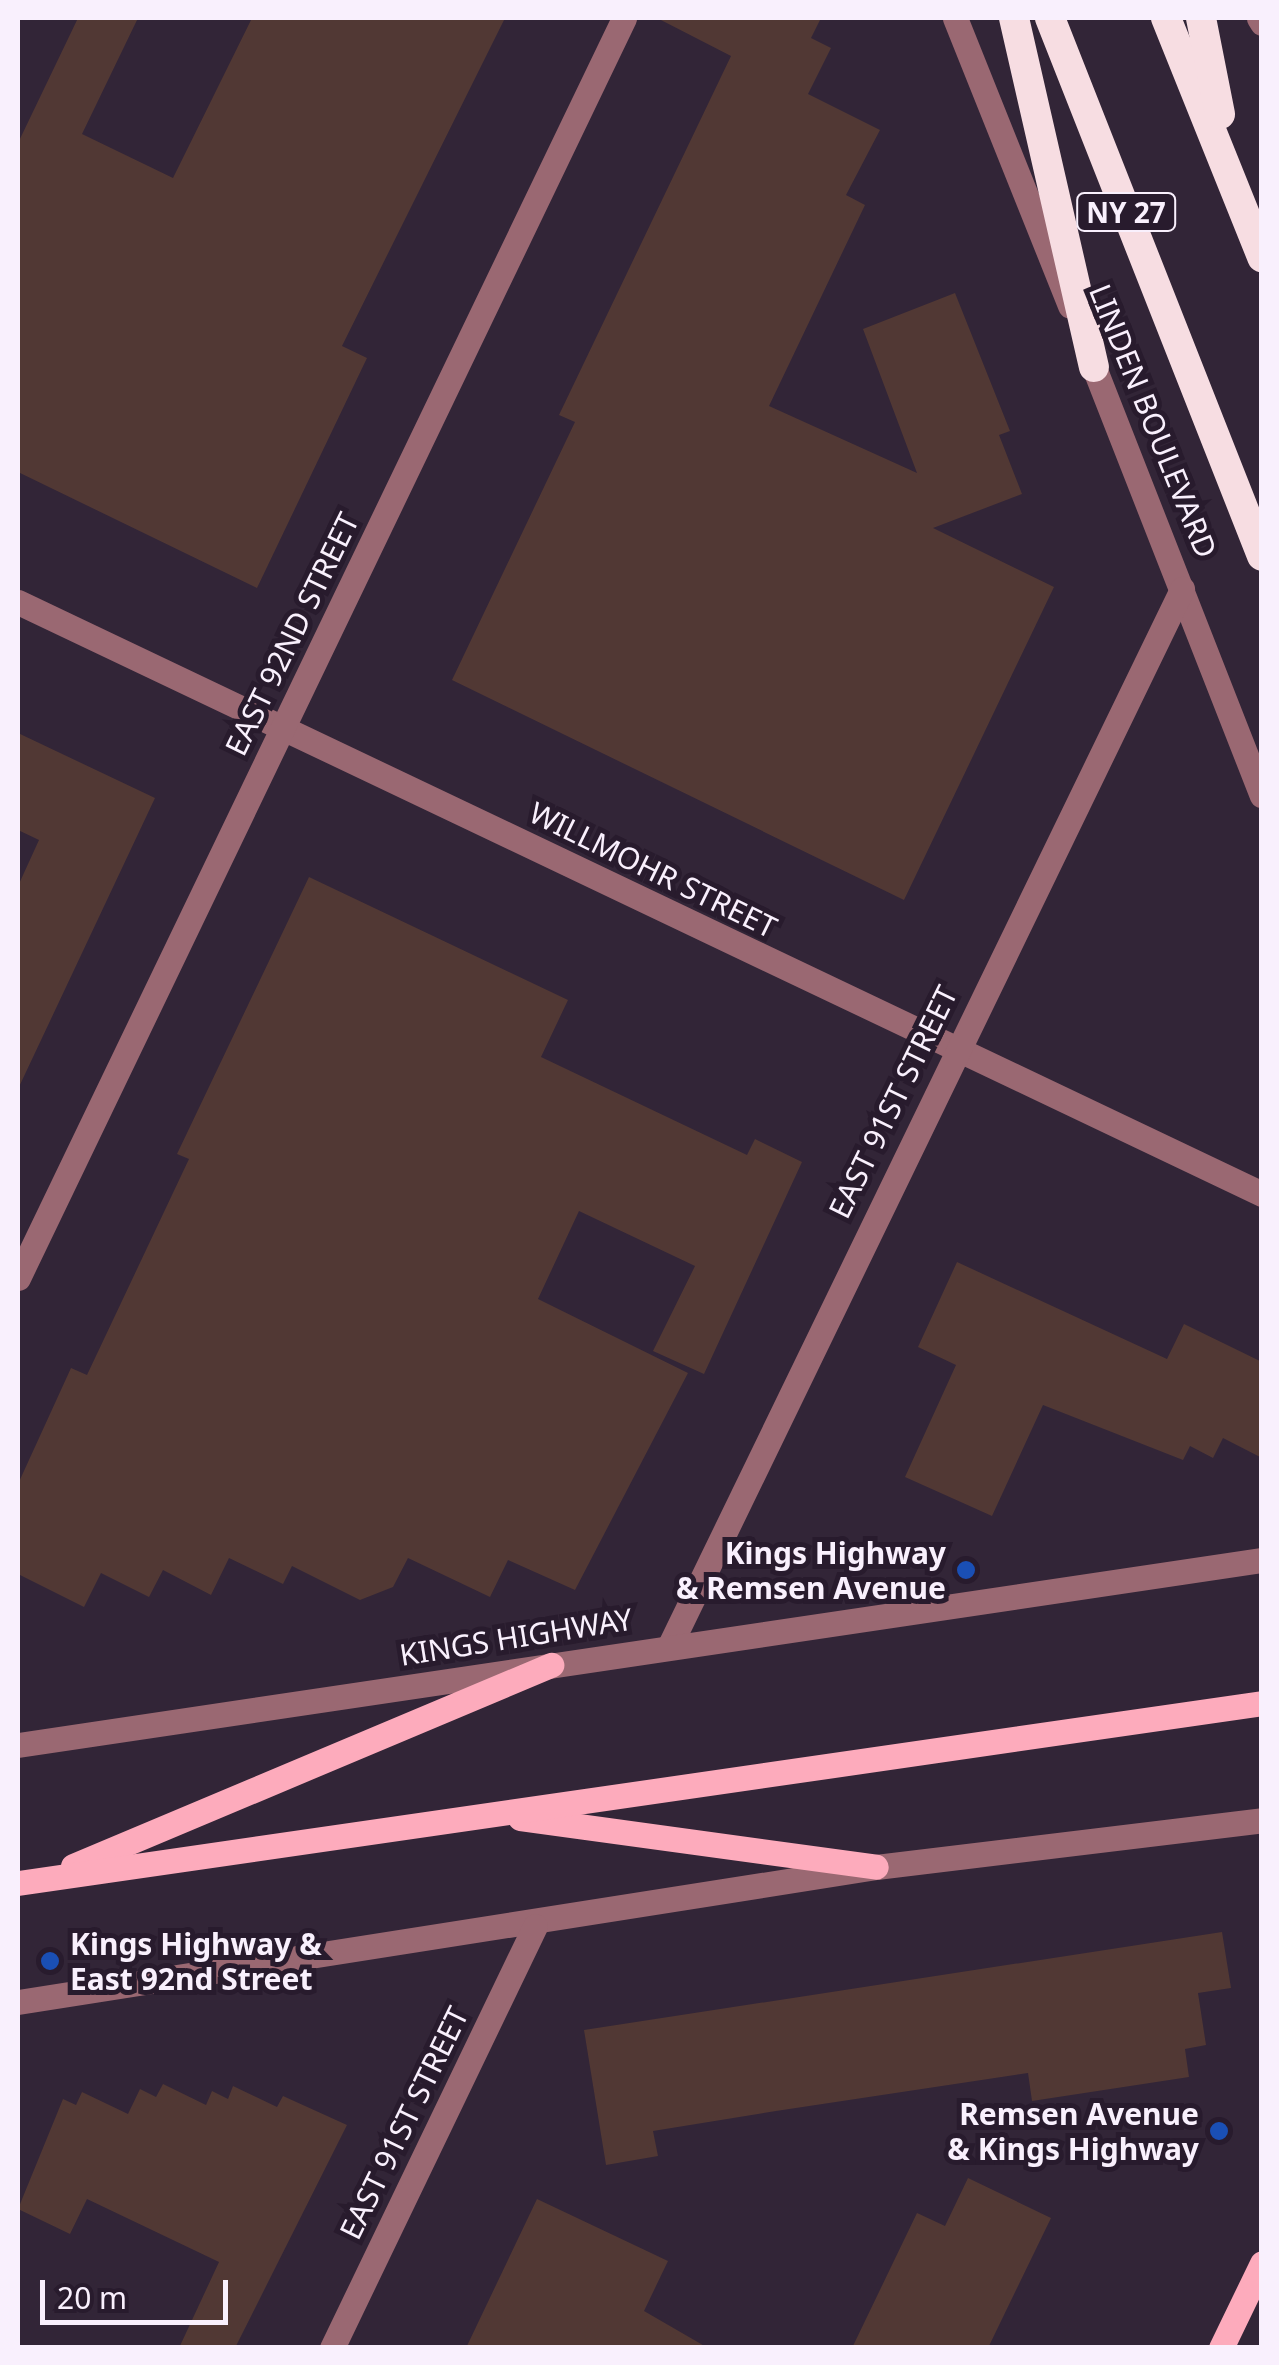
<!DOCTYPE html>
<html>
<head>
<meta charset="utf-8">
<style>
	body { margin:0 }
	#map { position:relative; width:1279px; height:2365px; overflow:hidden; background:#322537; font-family:"Noto Sans",sans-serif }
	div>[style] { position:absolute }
	.building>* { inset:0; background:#513834 }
	.minor>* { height:25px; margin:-12.5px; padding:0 12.5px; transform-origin:12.5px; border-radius:12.5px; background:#9a6872 }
	.major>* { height:25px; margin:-12.5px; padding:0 12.5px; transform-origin:12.5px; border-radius:12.5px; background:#fdabbc }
	.highway>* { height:30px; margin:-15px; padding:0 15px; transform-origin:15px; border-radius:15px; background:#f7dde2 }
	.dots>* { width:28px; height:28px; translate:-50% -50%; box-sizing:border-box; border:5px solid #281b2d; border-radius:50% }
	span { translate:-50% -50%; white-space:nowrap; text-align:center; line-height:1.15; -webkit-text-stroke:10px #281b2d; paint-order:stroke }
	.shield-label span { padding:2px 8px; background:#281b2d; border:2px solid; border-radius:8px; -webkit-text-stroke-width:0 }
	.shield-label { font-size:28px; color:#f9f0fd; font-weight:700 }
	.street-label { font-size:30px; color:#f9f0fd }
	.poi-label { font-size:30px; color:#f9f0fd; font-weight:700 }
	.right { translate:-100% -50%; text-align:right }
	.left { translate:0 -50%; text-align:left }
	.frame { position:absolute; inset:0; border:20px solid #f9f0fd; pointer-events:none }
	.scale { position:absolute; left:40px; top:2280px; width:188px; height:45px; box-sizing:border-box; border:5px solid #f9f0fd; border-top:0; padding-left:12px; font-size:30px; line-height:35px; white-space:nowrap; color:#f9f0fd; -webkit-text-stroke:8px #281b2d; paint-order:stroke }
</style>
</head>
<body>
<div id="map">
	<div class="building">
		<i style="clip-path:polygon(78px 18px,138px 18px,82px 134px,173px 178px,252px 18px,505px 18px,342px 346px,367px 358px,257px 588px,18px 472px,18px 143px)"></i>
		<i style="clip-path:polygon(657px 18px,821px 18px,811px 38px,831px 48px,808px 94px,880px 130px,846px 195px,865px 205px,769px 406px,917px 473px,863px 329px,955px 293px,1010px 431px,999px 435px,1022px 494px,933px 528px,1054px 587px,904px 900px,452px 680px,575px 422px,559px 415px,731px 56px)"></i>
		<i style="clip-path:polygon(18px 733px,155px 798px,18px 1089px,18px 886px,39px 840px,18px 830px)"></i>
		<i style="clip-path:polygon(309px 877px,568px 1000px,541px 1057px,747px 1155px,755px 1139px,802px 1162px,704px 1374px,653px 1351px,695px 1266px,579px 1211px,538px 1299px,688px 1373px,575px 1590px,508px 1560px,490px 1597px,408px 1558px,393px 1587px,360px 1600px,292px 1566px,283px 1584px,229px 1558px,211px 1595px,163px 1570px,149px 1597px,101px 1573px,84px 1607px,18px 1574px,18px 1484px,71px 1368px,87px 1375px,189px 1159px,177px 1154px)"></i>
		<i style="clip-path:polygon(957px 1262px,1167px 1359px,1184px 1324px,1262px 1362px,1262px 1458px,1223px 1438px,1213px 1458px,1190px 1446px,1183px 1460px,1043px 1405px,992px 1516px,905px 1477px,956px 1365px,918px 1347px)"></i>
		<i style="clip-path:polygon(1222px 1932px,1231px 1988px,1198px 1993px,1206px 2045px,1185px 2049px,1189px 2077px,1032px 2101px,1028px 2073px,776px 2111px,653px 2131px,658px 2156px,606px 2165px,584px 2030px)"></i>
		<i style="clip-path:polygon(163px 2084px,206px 2105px,212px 2091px,228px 2099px,233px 2086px,277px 2107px,283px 2096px,347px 2125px,235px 2348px,179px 2348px,219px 2262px,87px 2199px,70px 2234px,18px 2209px,63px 2099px,76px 2105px,82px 2092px,128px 2114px,140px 2089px,156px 2097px)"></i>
		<i style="clip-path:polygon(968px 2178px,1051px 2218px,988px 2348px,852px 2348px,917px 2213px,945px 2226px)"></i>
		<i style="clip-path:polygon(537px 2199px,668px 2261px,644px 2311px,708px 2348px,466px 2348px)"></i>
	</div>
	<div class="minor">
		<i style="left:955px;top:18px;width:310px;rotate:68.2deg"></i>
		<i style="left:1259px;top:18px;width:6px;rotate:59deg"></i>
		<i style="left:1088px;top:352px;width:476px;rotate:68.6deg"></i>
		<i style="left:18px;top:602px;width:1378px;rotate:25.45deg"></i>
		<i style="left:18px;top:1278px;width:1398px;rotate:-64.31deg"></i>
		<i style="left:669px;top:1647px;width:1176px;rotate:-64.13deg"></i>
		<i style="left:18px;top:1745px;width:1258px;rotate:-8.46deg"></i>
		<i style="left:18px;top:2002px;width:869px;rotate:-8.94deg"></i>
		<i style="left:876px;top:1867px;width:389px;rotate:-6.9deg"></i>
		<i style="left:332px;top:2348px;width:468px;rotate:-64.3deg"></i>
	</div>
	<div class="major">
		<i style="left:520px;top:1818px;width:359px;rotate:7.8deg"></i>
		<i style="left:73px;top:1866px;width:519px;rotate:-22.81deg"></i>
		<i style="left:18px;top:1883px;width:1257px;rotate:-8.23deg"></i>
		<i style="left:1221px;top:2348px;width:94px;rotate:-64.2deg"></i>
	</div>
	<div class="highway">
		<i style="left:1014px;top:18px;width:358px;rotate:77.1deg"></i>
		<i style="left:1050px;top:18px;width:578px;rotate:68.49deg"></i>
		<i style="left:1166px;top:18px;width:258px;rotate:68.1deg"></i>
		<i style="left:1201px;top:18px;width:98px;rotate:78.8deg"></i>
	</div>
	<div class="dots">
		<i style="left:966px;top:1570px;background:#1a4fb4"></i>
		<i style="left:50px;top:1961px;background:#1a4fb4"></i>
		<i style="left:1219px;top:2131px;background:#1a4fb4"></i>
	</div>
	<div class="shield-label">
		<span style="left:1126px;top:212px">NY 27</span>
	</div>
	<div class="street-label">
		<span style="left:1153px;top:421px;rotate:68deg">LINDEN BOULEVARD</span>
		<span style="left:292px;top:634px;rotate:-64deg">EAST 92ND STREET</span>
		<span style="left:653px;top:870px;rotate:26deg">WILLMOHR STREET</span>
		<span style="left:893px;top:1102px;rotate:-64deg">EAST 91ST STREET</span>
		<span style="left:516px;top:1637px;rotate:-9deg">KINGS HIGHWAY</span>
		<span style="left:404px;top:2123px;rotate:-64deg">EAST 91ST STREET</span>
	</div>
	<div class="poi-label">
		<span class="right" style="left:946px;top:1570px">Kings Highway<br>&amp; Remsen Avenue</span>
		<span class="left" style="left:70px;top:1961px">Kings Highway &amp;<br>East 92nd Street</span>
		<span class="right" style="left:1199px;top:2131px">Remsen Avenue<br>&amp; Kings Highway</span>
	</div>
	<div class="frame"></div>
	<div class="scale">20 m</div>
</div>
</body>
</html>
